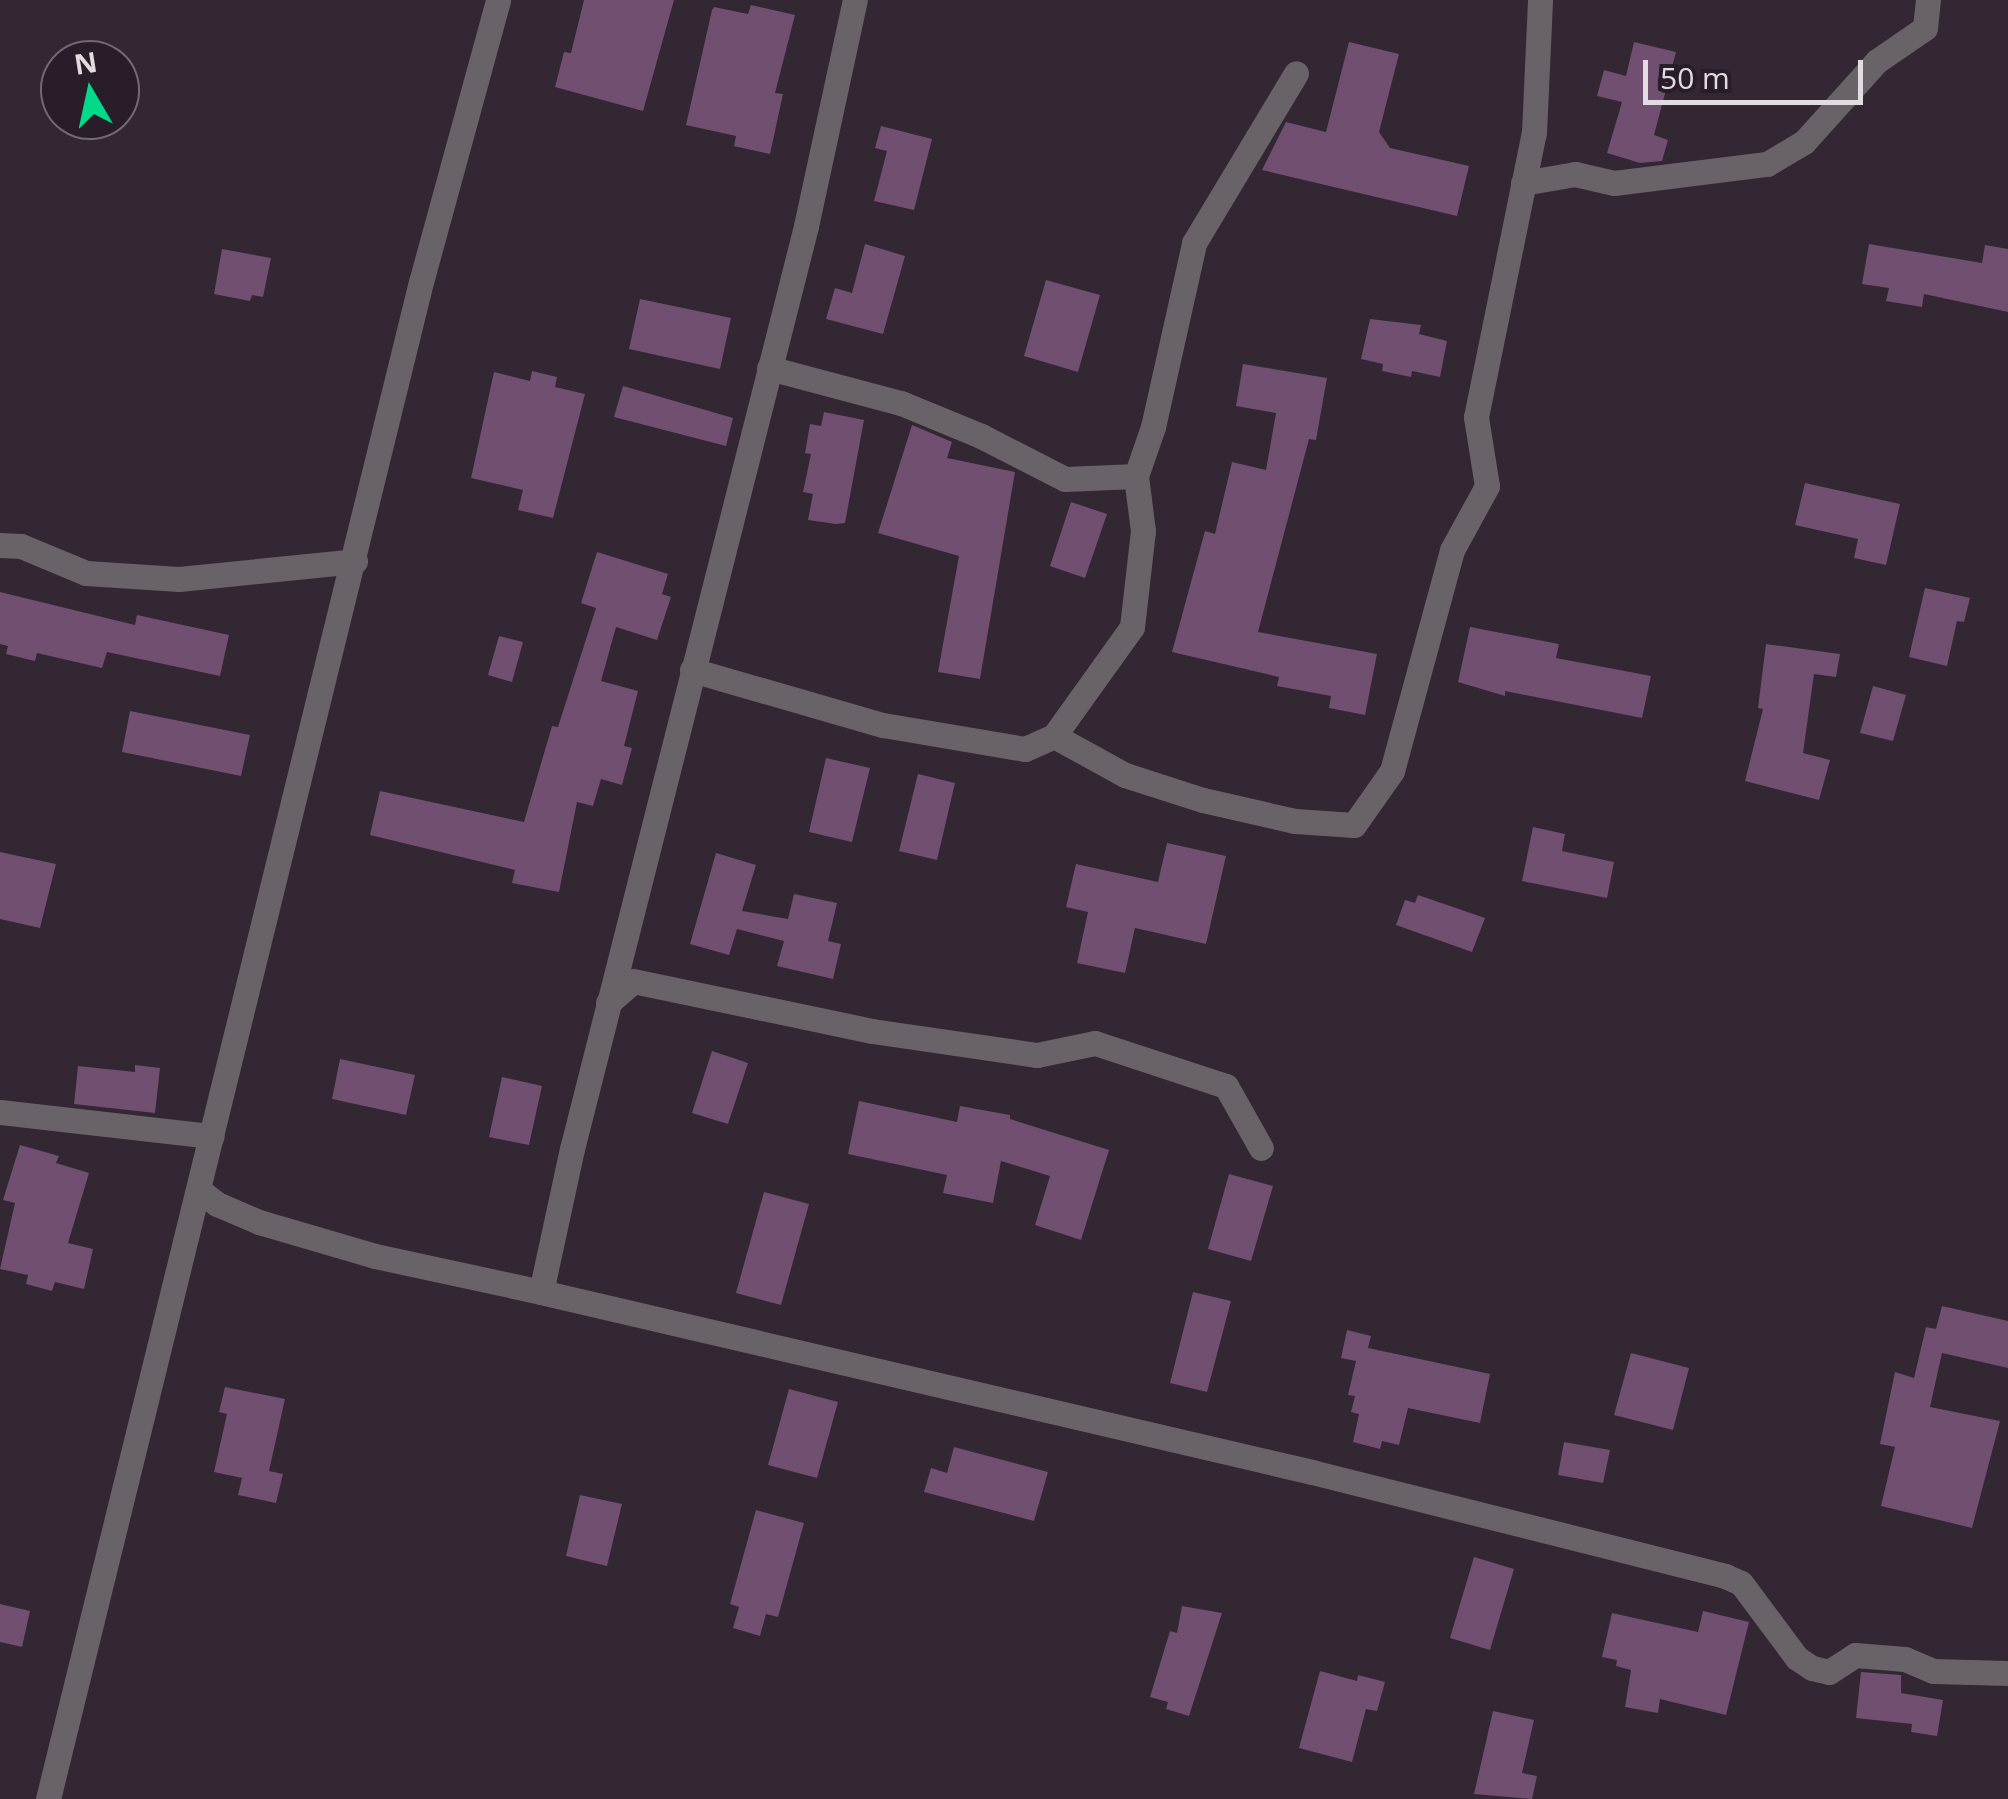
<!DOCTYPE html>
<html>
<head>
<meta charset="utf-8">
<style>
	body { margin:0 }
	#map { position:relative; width:2008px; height:1799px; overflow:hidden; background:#322732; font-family:"Open Sans",sans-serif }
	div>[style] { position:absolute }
	.building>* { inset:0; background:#704f70 }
	.minor>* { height:25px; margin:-12.5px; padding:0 12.5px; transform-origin:12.5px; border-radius:12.5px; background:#696369 }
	span { translate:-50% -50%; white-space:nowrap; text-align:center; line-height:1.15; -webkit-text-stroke:9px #281d28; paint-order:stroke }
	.north { position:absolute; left:40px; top:40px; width:100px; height:100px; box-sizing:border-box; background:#281d28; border:2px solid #736972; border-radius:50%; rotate:351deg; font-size:28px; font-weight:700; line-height:40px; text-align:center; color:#e3dbe2 }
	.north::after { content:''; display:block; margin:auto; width:35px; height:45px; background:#01d98b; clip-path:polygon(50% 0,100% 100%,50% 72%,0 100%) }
	.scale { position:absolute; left:1643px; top:60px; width:220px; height:45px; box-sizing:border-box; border:5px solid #e3dbe2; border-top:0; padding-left:12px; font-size:30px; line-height:35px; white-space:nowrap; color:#e3dbe2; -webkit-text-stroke:8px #281d28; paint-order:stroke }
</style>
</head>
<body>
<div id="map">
	<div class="building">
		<i style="clip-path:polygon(584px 0,674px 0,643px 111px,555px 87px,564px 52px,571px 53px)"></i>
		<i style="clip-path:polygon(751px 5px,795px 15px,775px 93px,783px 94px,770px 154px,734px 146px,736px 136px,686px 125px,712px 10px,714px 7px,748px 14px)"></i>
		<i style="clip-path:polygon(1349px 42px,1399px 54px,1379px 132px,1390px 148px,1469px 166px,1457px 216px,1262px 170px,1286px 122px,1326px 132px)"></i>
		<i style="clip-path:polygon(1634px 42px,1676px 52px,1654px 135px,1668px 140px,1662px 161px,1640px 163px,1607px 153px,1622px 102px,1597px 96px,1604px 70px,1626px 76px)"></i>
		<i style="clip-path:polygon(881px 126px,932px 139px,914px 210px,874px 201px,887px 151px,875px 148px)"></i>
		<i style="clip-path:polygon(865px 244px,905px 256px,883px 334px,826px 319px,835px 288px,852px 293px)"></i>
		<i style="clip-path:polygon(1869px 244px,1982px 263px,1985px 245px,2008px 249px,2008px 312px,1924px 294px,1922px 307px,1886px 301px,1889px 288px,1862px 284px)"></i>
		<i style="clip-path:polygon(222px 249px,271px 258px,263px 297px,252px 295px,250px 301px,214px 294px)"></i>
		<i style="clip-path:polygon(1046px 280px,1100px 295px,1078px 372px,1024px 356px)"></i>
		<i style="clip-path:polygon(640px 299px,731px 318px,720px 369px,629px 349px)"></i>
		<i style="clip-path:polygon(1370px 319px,1421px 325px,1419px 334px,1447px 341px,1440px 377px,1412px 371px,1411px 377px,1382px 371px,1383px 364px,1361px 359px)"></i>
		<i style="clip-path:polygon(1243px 364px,1327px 378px,1316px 440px,1309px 439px,1258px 632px,1377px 654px,1365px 715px,1329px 708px,1331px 696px,1277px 686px,1279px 677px,1172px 652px,1205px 531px,1215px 534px,1232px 462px,1266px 470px,1276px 413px,1236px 406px)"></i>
		<i style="clip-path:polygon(532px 371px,557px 377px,555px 387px,585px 394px,553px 518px,518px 510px,523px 490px,471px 478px,494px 372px,530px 381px)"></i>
		<i style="clip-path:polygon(623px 386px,733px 418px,726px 446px,614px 417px)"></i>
		<i style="clip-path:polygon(824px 412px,864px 420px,845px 523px,836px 524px,808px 520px,813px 494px,803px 492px,811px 454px,805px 453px,810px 424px,821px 426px)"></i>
		<i style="clip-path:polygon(912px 425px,952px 442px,947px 458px,1015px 472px,980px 679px,938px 672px,959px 556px,878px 533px)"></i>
		<i style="clip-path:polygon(1805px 483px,1900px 504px,1886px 565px,1854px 558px,1858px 539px,1795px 525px)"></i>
		<i style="clip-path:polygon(1071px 502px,1107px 514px,1085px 578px,1050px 566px)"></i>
		<i style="clip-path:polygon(597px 552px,668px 574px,662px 594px,671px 597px,657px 640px,616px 627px,601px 681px,638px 691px,624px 746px,632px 748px,622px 785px,601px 779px,593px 806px,577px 802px,559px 892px,512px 883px,515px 870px,370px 835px,380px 791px,524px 822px,552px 726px,558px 727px,596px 608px,581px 603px)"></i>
		<i style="clip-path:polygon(1925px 588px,1970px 598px,1964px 622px,1957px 621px,1947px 666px,1909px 657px)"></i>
		<i style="clip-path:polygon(0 592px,135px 625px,137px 615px,229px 635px,220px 676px,107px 652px,102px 668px,37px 653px,35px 661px,6px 654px,8px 646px,0 644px)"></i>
		<i style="clip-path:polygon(1470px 627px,1559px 644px,1556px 658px,1651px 676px,1642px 718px,1505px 691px,1505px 696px,1458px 682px)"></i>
		<i style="clip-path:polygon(499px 636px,523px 642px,512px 682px,488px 675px)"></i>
		<i style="clip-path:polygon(1766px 644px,1840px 654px,1836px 677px,1814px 674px,1803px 753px,1830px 760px,1819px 800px,1745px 781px,1763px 709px,1758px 708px)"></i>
		<i style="clip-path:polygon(1873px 686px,1906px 695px,1893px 741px,1860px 733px)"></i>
		<i style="clip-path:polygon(130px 711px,250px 735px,241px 776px,122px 752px)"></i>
		<i style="clip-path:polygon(826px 758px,870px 768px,852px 842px,809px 832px)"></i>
		<i style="clip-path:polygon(918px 774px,955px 783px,937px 860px,899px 851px)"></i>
		<i style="clip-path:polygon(1533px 827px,1565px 834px,1562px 851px,1614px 862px,1607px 898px,1522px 881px)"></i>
		<i style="clip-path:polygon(1167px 843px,1226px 856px,1206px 944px,1135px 928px,1125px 973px,1077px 963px,1088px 912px,1066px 907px,1076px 864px,1158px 882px)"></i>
		<i style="clip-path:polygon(0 852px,56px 864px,40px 928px,0 919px)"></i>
		<i style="clip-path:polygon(716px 853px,756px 865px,742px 911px,788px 919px,794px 894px,837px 903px,828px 941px,841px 944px,833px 979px,777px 966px,784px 941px,737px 929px,729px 955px,690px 944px)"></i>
		<i style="clip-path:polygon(1418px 895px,1485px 918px,1472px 952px,1396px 925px,1405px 900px,1415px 903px)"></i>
		<i style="clip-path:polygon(712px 1051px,748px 1063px,728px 1124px,692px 1113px)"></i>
		<i style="clip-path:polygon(340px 1059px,415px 1075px,406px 1115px,332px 1099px)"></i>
		<i style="clip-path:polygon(135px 1065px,160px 1068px,155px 1113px,74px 1104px,78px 1066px,135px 1072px)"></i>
		<i style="clip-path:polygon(502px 1077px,542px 1086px,529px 1145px,489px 1137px)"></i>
		<i style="clip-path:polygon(859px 1101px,957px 1122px,960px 1106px,1010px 1115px,1010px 1119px,1109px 1150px,1081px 1240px,1035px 1225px,1050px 1176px,1001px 1161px,993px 1203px,943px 1193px,947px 1175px,848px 1154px)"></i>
		<i style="clip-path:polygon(20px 1145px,59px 1156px,56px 1163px,89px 1173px,68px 1243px,93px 1249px,84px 1289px,55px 1282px,52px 1291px,26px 1284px,28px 1275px,0 1269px,15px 1203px,3px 1200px)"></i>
		<i style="clip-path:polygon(1229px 1174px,1273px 1186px,1251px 1261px,1208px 1249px)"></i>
		<i style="clip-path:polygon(764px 1192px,809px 1204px,781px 1305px,736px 1293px)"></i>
		<i style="clip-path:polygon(1193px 1292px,1231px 1301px,1207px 1392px,1170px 1383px)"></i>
		<i style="clip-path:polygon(1942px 1306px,2008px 1321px,2008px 1368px,1942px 1353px,1930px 1407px,2000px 1421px,1972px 1528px,1881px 1506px,1895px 1447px,1880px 1444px,1895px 1372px,1914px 1378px,1926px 1327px,1936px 1329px)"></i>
		<i style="clip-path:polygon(1347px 1330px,1371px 1336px,1368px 1348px,1490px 1374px,1480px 1423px,1408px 1408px,1399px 1445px,1382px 1441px,1380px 1449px,1353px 1442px,1359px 1414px,1351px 1412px,1355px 1396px,1348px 1395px,1356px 1361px,1341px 1358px)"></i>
		<i style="clip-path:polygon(1631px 1353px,1689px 1368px,1673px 1430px,1614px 1415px)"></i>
		<i style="clip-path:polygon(225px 1387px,285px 1399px,269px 1471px,283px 1474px,276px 1503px,238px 1495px,242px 1478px,214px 1472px,227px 1414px,219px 1412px)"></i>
		<i style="clip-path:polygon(789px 1389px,838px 1402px,817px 1478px,768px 1465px)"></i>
		<i style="clip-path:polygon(1564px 1442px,1610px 1450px,1603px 1483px,1558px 1475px)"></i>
		<i style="clip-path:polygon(954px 1447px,1048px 1472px,1034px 1521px,924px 1492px,931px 1468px,947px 1473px)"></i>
		<i style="clip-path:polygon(580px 1495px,622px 1504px,607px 1566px,566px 1556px)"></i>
		<i style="clip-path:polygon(756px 1510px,804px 1523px,778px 1617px,766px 1614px,760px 1636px,733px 1628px,739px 1607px,730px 1604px)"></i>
		<i style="clip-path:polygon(1474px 1557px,1514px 1569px,1490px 1650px,1450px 1638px)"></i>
		<i style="clip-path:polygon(0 1604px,30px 1611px,22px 1647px,0 1642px)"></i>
		<i style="clip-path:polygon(1182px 1606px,1222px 1613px,1189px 1716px,1166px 1709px,1168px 1702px,1150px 1697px,1170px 1631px,1177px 1633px)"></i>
		<i style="clip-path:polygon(1703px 1611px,1749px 1622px,1726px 1715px,1660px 1699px,1658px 1713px,1625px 1707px,1631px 1670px,1616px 1666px,1617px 1660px,1602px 1657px,1612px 1613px,1698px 1632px)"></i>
		<i style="clip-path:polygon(1320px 1671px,1357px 1681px,1358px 1675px,1385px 1682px,1377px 1711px,1366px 1709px,1352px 1762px,1299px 1748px)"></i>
		<i style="clip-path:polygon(1861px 1672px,1901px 1675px,1901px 1693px,1943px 1700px,1937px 1736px,1911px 1732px,1912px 1724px,1856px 1718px)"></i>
		<i style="clip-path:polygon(1493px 1711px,1534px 1720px,1522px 1773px,1537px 1776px,1532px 1799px,1474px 1794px)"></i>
	</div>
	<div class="minor">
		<i style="left:1523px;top:183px;width:53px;rotate:-9.8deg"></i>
		<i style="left:1575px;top:174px;width:40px;rotate:13deg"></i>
		<i style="left:1614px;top:183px;width:154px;rotate:-7.1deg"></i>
		<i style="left:1767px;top:164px;width:43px;rotate:-30.7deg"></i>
		<i style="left:1804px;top:142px;width:109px;rotate:-48deg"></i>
		<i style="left:1877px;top:61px;width:58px;rotate:-34.5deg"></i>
		<i style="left:1925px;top:28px;width:28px;rotate:-84deg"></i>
		<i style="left:769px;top:368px;width:137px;rotate:14.9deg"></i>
		<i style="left:901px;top:403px;width:87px;rotate:22.4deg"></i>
		<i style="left:981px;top:436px;width:94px;rotate:27.1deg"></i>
		<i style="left:1065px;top:479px;width:71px;rotate:-2.4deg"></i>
		<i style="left:0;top:545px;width:21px;rotate:3deg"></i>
		<i style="left:21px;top:546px;width:70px;rotate:22.6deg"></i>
		<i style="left:86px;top:573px;width:93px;rotate:3.7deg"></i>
		<i style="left:179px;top:579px;width:177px;rotate:-5.8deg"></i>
		<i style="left:692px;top:670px;width:199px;rotate:16.1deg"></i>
		<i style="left:883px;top:725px;width:144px;rotate:9.6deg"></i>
		<i style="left:1025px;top:749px;width:32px;rotate:-24deg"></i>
		<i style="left:1054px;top:736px;width:134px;rotate:-54.4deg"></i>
		<i style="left:1132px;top:627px;width:97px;rotate:-83.5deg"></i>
		<i style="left:1143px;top:531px;width:55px;rotate:-97.3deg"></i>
		<i style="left:1136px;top:476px;width:52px;rotate:-70.9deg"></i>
		<i style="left:1153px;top:427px;width:189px;rotate:-77.4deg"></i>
		<i style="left:1194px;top:243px;width:198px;rotate:-59deg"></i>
		<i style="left:1054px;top:736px;width:81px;rotate:28.8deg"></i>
		<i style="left:1125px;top:775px;width:82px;rotate:17.8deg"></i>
		<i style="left:1203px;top:800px;width:94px;rotate:12.9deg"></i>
		<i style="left:1295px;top:821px;width:59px;rotate:3.9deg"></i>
		<i style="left:1354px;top:825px;width:66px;rotate:-54.9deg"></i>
		<i style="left:1392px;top:771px;width:229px;rotate:-74.8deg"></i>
		<i style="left:1452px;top:550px;width:73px;rotate:-61.3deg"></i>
		<i style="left:1487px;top:486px;width:70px;rotate:-99.1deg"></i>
		<i style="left:1476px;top:417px;width:290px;rotate:-78.5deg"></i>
		<i style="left:1534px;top:133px;width:133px;rotate:-87.4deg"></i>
		<i style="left:608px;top:1003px;width:33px;rotate:-41deg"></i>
		<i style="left:633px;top:981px;width:244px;rotate:11.8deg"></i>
		<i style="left:872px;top:1031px;width:167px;rotate:8.3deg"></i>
		<i style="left:1037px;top:1055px;width:59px;rotate:-11.7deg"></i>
		<i style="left:1095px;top:1043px;width:138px;rotate:18.2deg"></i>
		<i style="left:1226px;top:1086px;width:71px;rotate:60.6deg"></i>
		<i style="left:0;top:1112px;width:213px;rotate:6.5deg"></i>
		<i style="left:199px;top:1190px;width:23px;rotate:38deg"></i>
		<i style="left:217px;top:1204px;width:46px;rotate:23.2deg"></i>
		<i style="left:259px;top:1222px;width:121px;rotate:16.3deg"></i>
		<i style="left:375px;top:1256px;width:170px;rotate:12.2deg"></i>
		<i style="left:541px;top:1292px;width:146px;rotate:-77.8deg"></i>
		<i style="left:572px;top:1149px;width:952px;rotate:-75.77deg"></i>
		<i style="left:806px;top:226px;width:231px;rotate:-77.8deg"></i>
		<i style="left:541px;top:1292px;width:792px;rotate:13.14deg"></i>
		<i style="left:1312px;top:1472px;width:426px;rotate:14.1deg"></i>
		<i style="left:1725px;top:1576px;width:17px;rotate:24deg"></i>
		<i style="left:1741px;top:1583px;width:94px;rotate:53.3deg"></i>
		<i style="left:1797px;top:1658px;width:18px;rotate:34deg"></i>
		<i style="left:1812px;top:1668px;width:17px;rotate:13deg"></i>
		<i style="left:1829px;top:1672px;width:31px;rotate:-33deg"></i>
		<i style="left:1855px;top:1655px;width:50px;rotate:4.6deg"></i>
		<i style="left:1905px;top:1659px;width:30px;rotate:23deg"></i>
		<i style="left:1933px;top:1671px;width:75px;rotate:1.5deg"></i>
		<i style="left:48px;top:1799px;width:1562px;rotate:-76.19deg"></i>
		<i style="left:421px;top:282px;width:292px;rotate:-74.7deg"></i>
	</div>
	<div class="north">N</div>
	<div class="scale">50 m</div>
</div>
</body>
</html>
